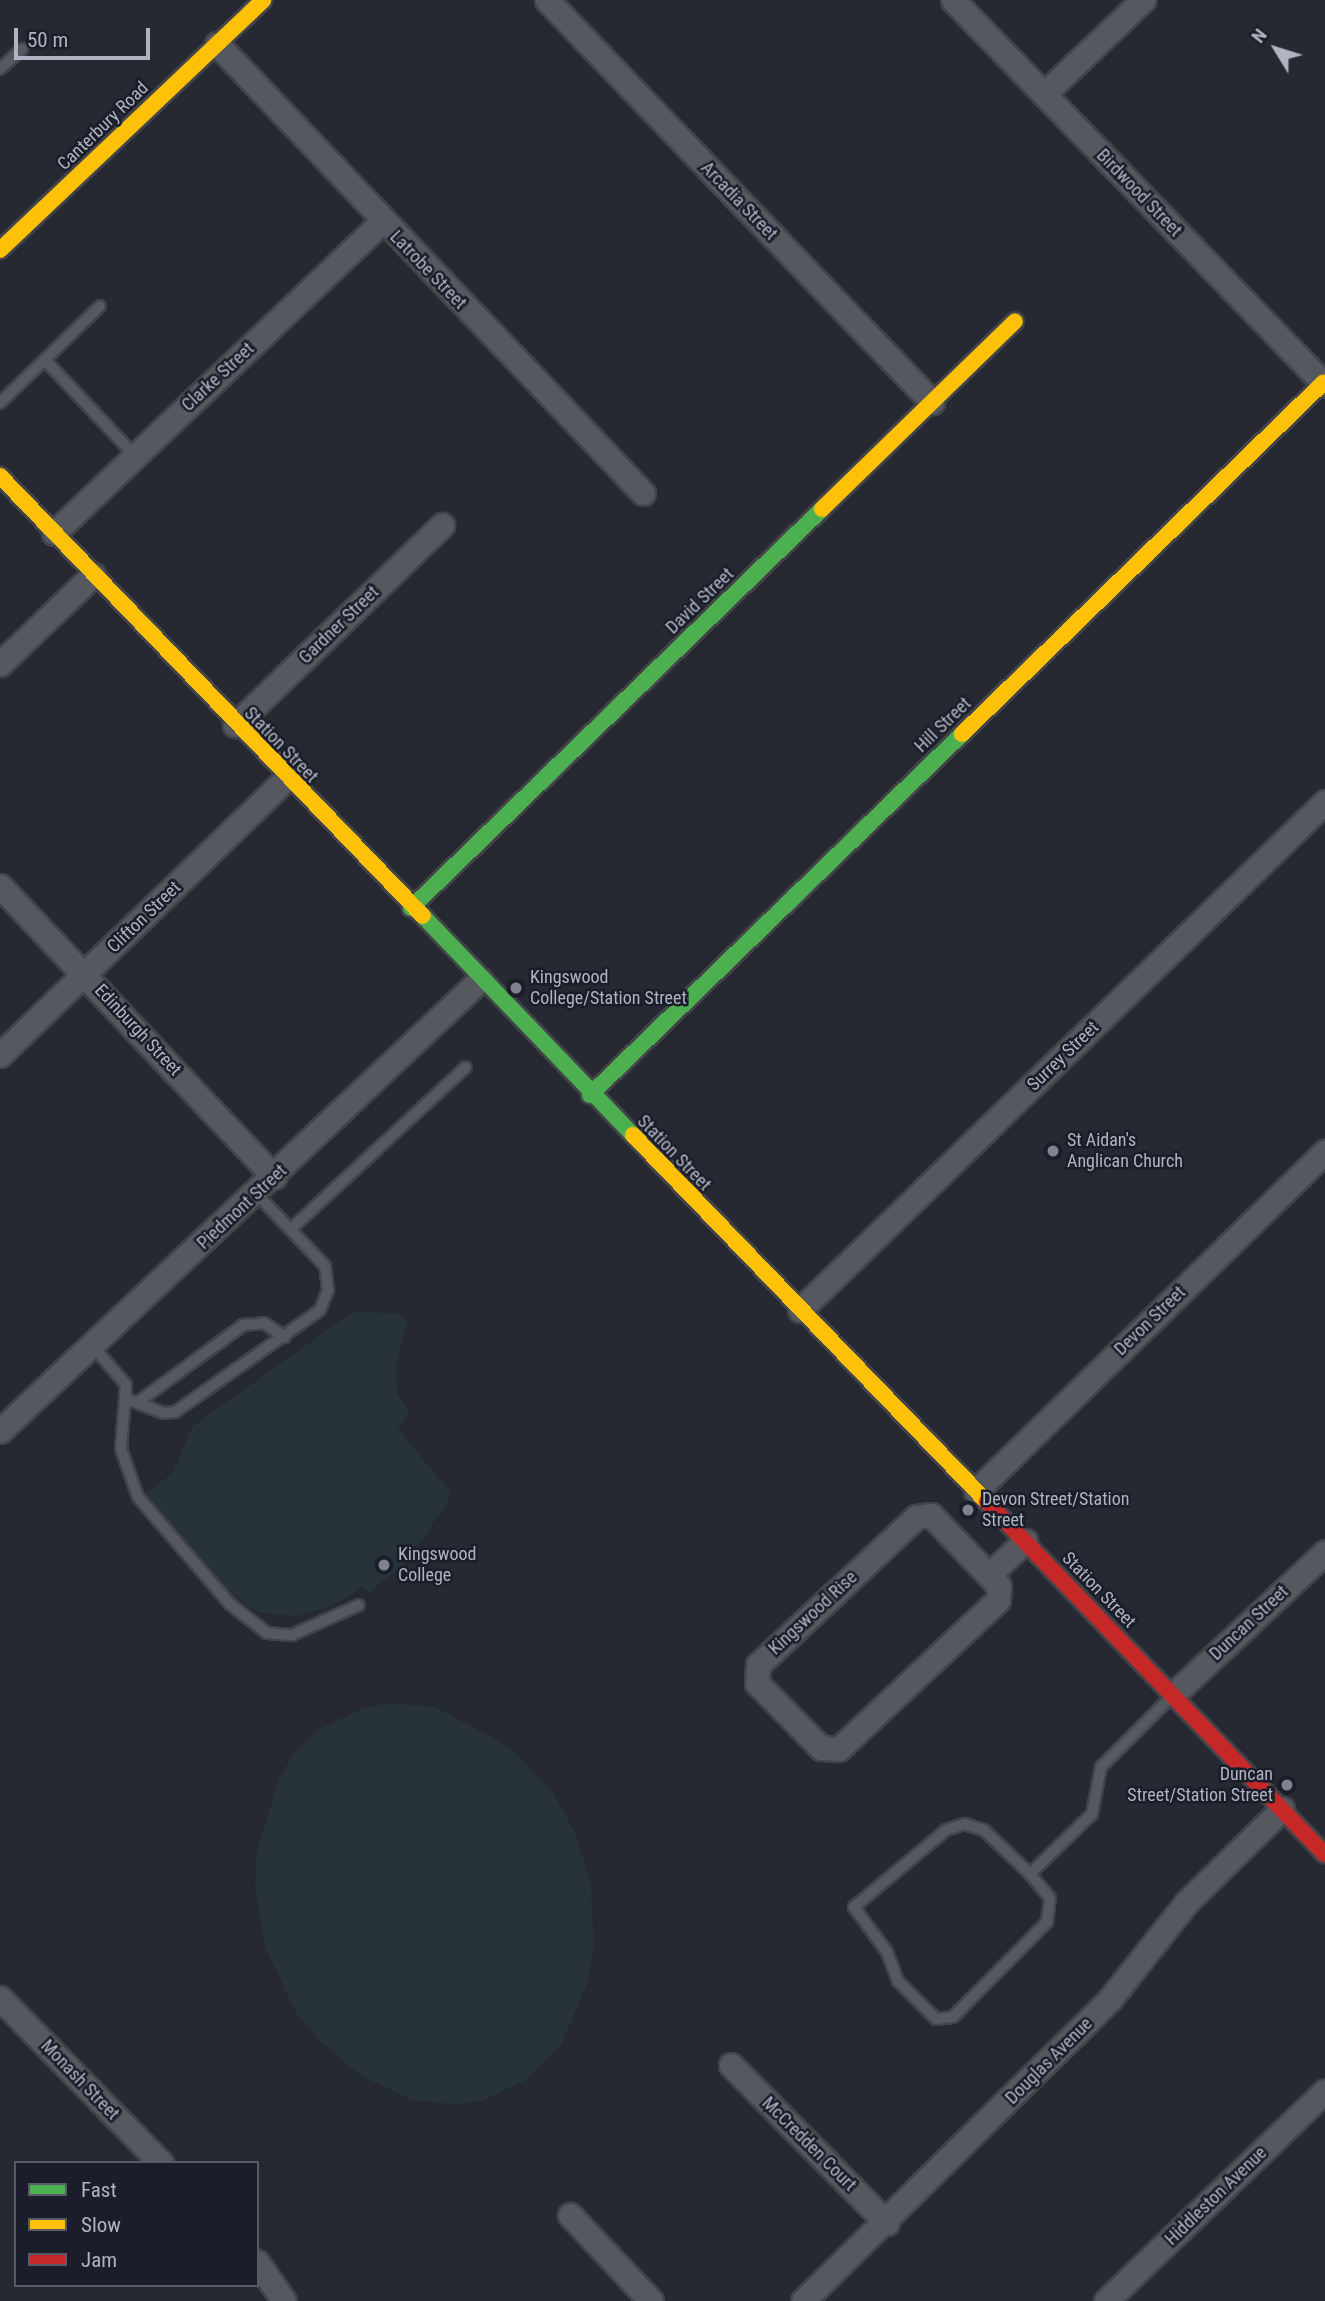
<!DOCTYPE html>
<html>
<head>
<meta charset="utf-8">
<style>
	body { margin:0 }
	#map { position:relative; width:1325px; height:2301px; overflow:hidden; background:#262931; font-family:"Roboto Condensed",sans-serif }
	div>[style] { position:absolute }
	.green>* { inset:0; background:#273338 }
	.roads { filter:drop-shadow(2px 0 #42444a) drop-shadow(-2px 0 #42444a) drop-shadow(0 2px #42444a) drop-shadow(0 -2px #42444a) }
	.lane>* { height:10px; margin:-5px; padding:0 5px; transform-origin:5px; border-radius:5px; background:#56585f }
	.street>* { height:23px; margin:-11.5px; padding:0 11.5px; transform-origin:11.5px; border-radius:11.5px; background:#56585f }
	.fast>* { height:16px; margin:-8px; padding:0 8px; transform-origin:8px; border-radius:8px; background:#4caf50 }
	.slow>* { height:16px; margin:-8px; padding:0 8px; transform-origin:8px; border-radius:8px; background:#ffc107 }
	.jam>* { height:16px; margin:-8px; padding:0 8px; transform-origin:8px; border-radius:8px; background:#c62828 }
	.dots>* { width:19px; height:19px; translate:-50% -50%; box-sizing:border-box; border:4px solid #1b1e2a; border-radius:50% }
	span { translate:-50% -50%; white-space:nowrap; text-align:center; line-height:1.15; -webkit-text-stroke:5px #1b1e2a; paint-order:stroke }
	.street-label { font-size:18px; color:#b0b3c2 }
	.poi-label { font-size:18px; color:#b0b3c2 }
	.left { translate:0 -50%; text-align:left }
	.right { translate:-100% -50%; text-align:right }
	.legend { position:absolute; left:14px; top:2161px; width:245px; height:126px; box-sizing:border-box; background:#1b1e2a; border:2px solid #575a67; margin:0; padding:9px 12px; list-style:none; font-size:21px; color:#b0b3c2 }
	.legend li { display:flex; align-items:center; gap:14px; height:35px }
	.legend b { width:35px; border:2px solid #575a67 }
	.north { position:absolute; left:1241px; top:14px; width:70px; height:70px; -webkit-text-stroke:5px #1b1e2a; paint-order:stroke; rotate:308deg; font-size:19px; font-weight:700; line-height:28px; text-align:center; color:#b0b3c2 }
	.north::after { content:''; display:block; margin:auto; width:24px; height:32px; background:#b0b3c2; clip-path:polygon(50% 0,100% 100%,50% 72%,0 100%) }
	.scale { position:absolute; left:14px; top:28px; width:136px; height:32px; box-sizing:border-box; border:4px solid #b0b3c2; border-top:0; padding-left:9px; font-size:21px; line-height:24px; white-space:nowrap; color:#b0b3c2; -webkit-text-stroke:5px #1b1e2a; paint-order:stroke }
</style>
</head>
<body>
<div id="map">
	<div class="green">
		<i style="clip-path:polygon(354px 1311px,400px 1314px,407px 1323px,396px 1367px,397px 1394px,409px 1410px,399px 1430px,450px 1492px,449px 1499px,410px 1558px,369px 1593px,363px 1586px,337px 1604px,298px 1616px,260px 1613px,230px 1594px,182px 1545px,145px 1494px,173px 1473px,192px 1427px)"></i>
		<i style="clip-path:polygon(389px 1703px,435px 1707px,509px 1747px,552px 1791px,574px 1831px,591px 1883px,594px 1949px,587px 1984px,562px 2043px,524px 2081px,481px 2101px,455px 2104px,416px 2101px,363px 2077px,320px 2041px,297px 2014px,265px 1947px,255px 1888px,257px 1850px,280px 1776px,293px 1755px,320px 1729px,361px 1709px)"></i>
	</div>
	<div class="roads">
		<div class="lane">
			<i style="left:0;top:69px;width:30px;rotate:-42deg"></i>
			<i style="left:45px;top:360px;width:132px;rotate:46.8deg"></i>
			<i style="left:0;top:403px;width:139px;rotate:-44.1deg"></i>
			<i style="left:291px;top:1229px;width:238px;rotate:-42.8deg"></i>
			<i style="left:92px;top:1345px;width:52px;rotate:49.6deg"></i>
			<i style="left:126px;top:1385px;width:64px;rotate:94.5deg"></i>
			<i style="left:121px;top:1449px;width:51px;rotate:70.5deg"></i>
			<i style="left:138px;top:1497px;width:141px;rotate:49.3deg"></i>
			<i style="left:230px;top:1604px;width:47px;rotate:38.1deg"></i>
			<i style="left:267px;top:1633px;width:25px;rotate:5deg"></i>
			<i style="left:292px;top:1635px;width:73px;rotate:-24.1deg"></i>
			<i style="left:127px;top:1399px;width:39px;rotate:21deg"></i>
			<i style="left:163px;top:1413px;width:12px;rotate:-5deg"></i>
			<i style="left:175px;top:1412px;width:177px;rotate:-35.1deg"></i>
			<i style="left:320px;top:1310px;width:22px;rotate:-68deg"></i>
			<i style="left:328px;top:1290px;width:24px;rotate:-97deg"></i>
			<i style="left:325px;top:1266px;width:99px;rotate:-133.4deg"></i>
			<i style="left:137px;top:1403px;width:132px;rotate:-36.3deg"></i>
			<i style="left:243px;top:1325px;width:21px;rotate:-5deg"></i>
			<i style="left:264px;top:1323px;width:25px;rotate:34deg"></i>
			<i style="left:965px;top:1824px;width:20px;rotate:18deg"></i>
			<i style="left:984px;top:1830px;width:64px;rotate:43.7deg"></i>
			<i style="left:1030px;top:1874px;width:31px;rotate:50deg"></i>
			<i style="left:1050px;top:1898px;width:24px;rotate:97deg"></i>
			<i style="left:1047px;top:1922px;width:134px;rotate:134.7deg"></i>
			<i style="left:953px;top:2017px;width:17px;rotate:173deg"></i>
			<i style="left:936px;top:2019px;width:54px;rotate:-135deg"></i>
			<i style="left:898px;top:1981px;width:31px;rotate:-111deg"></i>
			<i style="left:887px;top:1952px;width:56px;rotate:-126.3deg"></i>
			<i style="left:854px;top:1907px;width:120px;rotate:-39.9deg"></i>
			<i style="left:946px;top:1830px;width:20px;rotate:-18deg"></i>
			<i style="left:1030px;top:1874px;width:86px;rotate:-44.1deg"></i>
			<i style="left:1092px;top:1814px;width:48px;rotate:-79.2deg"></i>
			<i style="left:1101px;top:1767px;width:96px;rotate:-45deg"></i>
		</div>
		<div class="street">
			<i style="left:547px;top:0;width:557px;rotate:46.24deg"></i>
			<i style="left:953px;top:0;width:535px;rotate:45.98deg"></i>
			<i style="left:217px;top:44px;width:619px;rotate:46.51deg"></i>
			<i style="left:1044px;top:94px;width:137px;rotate:-43.5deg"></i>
			<i style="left:54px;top:533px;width:452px;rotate:-43.5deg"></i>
			<i style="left:0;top:664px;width:129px;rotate:-43.7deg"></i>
			<i style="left:235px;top:725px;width:288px;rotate:-44deg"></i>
			<i style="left:0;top:886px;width:400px;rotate:46.7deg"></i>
			<i style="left:0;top:1055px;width:399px;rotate:-44deg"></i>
			<i style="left:800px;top:1310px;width:731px;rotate:-44.06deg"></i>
			<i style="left:0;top:1431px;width:659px;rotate:-43.22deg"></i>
			<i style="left:976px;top:1491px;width:487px;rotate:-44.2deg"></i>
			<i style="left:931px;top:1515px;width:98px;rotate:46.2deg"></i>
			<i style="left:999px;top:1586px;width:14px;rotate:94deg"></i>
			<i style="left:998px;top:1600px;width:218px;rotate:136.9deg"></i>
			<i style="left:839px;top:1749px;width:18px;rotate:-177deg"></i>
			<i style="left:821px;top:1748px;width:91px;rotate:-134.6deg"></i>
			<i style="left:757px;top:1683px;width:18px;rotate:-87deg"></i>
			<i style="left:758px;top:1665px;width:216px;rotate:-43.1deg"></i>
			<i style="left:916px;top:1517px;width:15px;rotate:-8deg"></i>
			<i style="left:989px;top:1575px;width:50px;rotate:-43.4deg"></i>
			<i style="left:1174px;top:1694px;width:207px;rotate:-43.2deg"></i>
			<i style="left:0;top:1998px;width:231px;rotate:45.7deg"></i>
			<i style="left:731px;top:2065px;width:222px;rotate:45.4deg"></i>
			<i style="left:570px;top:2215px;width:118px;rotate:46.7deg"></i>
			<i style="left:257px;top:2262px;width:47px;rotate:55.3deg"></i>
			<i style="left:803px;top:2301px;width:431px;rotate:-44.5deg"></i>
			<i style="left:1110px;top:1999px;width:124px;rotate:-51.6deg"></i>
			<i style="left:1187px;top:1902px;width:133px;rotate:-44.4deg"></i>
			<i style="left:1106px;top:2301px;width:303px;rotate:-43.8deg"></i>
		</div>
		<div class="fast">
			<i style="left:411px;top:908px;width:573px;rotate:-44.15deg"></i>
			<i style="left:423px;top:916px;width:303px;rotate:46.2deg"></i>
			<i style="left:590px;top:1095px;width:518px;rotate:-44.14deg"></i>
		</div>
		<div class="slow">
			<i style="left:0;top:250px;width:363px;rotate:-43.5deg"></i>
			<i style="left:0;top:476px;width:610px;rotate:46.13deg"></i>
			<i style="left:822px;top:509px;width:269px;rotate:-44.2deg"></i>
			<i style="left:962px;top:734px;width:504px;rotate:-44.2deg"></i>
			<i style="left:633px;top:1135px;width:510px;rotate:46.03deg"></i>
		</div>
		<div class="jam">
			<i style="left:987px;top:1502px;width:488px;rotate:46.2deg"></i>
		</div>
	</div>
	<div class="dots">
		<i style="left:516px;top:988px;background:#80838f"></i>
		<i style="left:1053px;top:1151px;background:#80838f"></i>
		<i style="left:968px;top:1510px;background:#80838f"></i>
		<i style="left:384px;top:1565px;background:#80838f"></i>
		<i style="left:1287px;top:1785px;background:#80838f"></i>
	</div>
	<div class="street-label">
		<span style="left:103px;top:126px;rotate:-44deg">Canterbury Road</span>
		<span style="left:1139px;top:193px;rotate:46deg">Birdwood Street</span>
		<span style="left:739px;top:201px;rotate:46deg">Arcadia Street</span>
		<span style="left:428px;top:270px;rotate:46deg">Latrobe Street</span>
		<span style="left:218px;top:377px;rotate:-43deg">Clarke Street</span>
		<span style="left:700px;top:601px;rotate:-44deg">David Street</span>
		<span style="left:339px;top:625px;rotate:-44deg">Gardner Street</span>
		<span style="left:943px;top:725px;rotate:-44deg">Hill Street</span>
		<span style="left:281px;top:745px;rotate:46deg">Station Street</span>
		<span style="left:144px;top:917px;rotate:-44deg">Clifton Street</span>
		<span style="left:138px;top:1030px;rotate:47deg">Edinburgh Street</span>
		<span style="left:1063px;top:1056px;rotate:-44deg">Surrey Street</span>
		<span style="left:674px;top:1153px;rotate:46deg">Station Street</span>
		<span style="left:242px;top:1207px;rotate:-43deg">Piedmont Street</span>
		<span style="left:1150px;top:1321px;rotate:-44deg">Devon Street</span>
		<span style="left:1099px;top:1590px;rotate:46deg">Station Street</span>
		<span style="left:813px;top:1613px;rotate:-43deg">Kingswood Rise</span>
		<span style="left:1249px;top:1623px;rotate:-43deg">Duncan Street</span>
		<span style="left:1049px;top:2061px;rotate:-45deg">Douglas Avenue</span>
		<span style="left:80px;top:2080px;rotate:46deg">Monash Street</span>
		<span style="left:809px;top:2144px;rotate:45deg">McCredden Court</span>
		<span style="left:1216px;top:2196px;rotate:-44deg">Hiddleston Avenue</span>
	</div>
	<div class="poi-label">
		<span class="left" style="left:530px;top:988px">Kingswood<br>College/Station Street</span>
		<span class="left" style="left:1067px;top:1151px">St Aidan's<br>Anglican Church</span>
		<span class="left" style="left:982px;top:1510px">Devon Street/Station<br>Street</span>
		<span class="left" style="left:398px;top:1565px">Kingswood<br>College</span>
		<span class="right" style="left:1273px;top:1785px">Duncan<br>Street/Station Street</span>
	</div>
	<ul class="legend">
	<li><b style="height:9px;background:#4caf50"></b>Fast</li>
	<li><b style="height:9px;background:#ffc107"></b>Slow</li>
	<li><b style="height:9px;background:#c62828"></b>Jam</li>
	</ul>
	<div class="north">N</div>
	<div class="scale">50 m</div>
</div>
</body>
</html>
